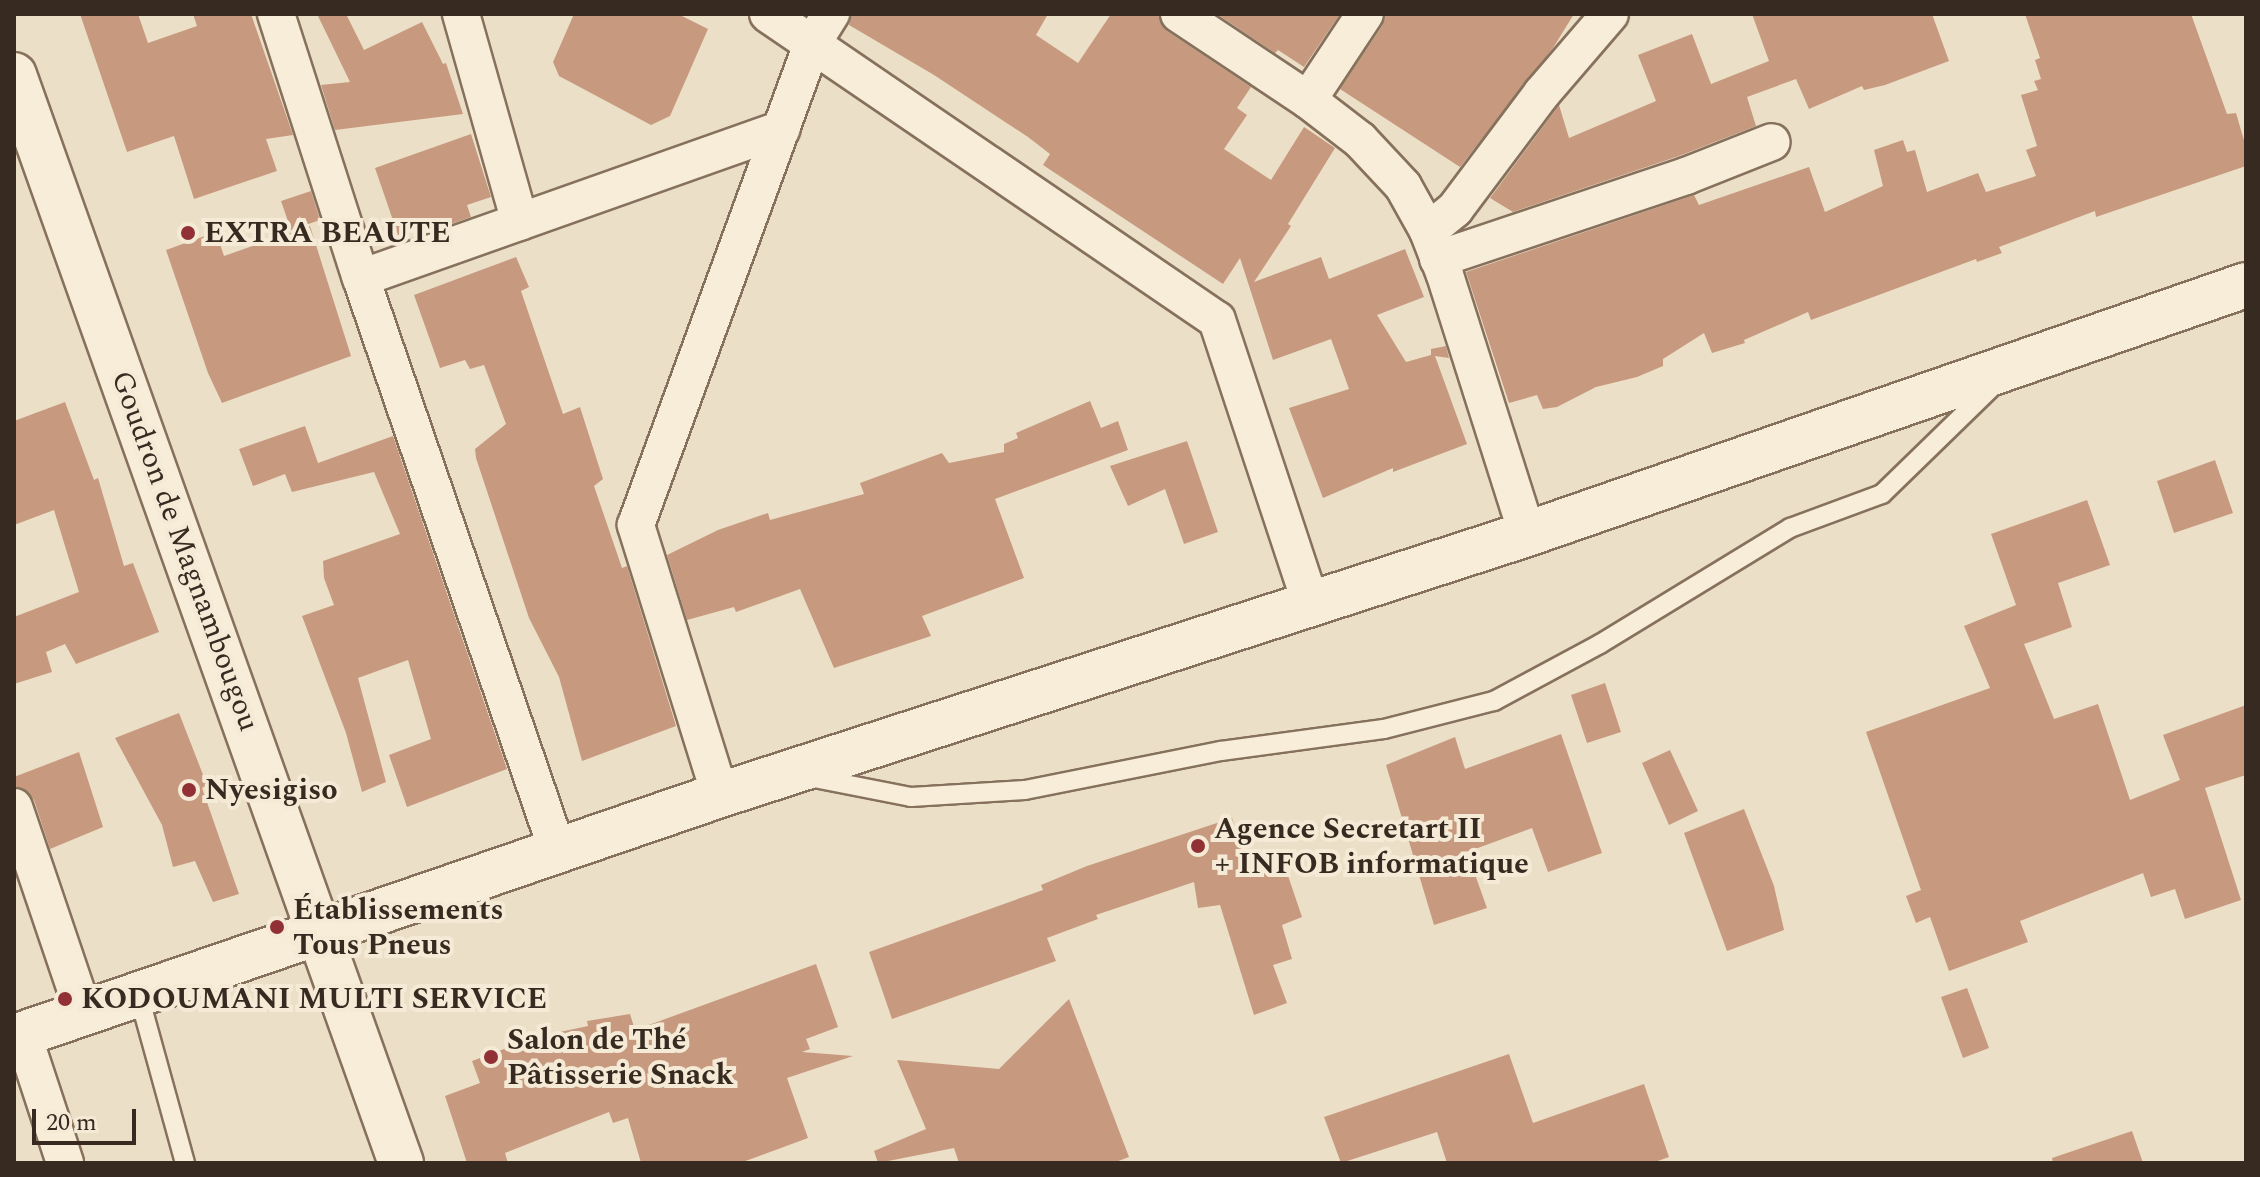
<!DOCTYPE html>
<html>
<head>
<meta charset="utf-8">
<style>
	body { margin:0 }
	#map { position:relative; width:2260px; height:1177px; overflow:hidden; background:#ecdfc7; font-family:Spectral,serif }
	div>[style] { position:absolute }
	.building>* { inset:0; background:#c79a7f }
	.roads { filter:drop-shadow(2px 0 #86715d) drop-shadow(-2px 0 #86715d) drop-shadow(0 2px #86715d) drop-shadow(0 -2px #86715d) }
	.service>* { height:18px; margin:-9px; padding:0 9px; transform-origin:9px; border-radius:9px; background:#f7edd9 }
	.minor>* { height:36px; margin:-18px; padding:0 18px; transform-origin:18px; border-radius:18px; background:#f7edd9 }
	.tertiary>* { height:44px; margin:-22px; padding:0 22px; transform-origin:22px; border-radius:22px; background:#f7edd9 }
	.dots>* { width:22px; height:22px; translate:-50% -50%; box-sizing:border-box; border:4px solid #f4ead6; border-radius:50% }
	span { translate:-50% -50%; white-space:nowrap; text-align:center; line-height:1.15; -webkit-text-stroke:8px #f4ead6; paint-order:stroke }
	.poi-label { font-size:30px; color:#372a20; font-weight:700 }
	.left { translate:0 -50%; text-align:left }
	.street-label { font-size:30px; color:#372a20 }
	.frame { position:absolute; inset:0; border:16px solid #372a20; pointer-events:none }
	.scale { position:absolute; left:32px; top:1109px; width:104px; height:36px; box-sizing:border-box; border:4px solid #372a20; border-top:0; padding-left:10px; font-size:24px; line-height:28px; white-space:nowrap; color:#372a20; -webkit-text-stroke:6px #f4ead6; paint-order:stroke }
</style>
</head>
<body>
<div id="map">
	<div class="building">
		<i style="clip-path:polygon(80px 14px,138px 14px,148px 43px,197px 26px,193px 14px,251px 14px,293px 135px,266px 139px,277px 171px,194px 199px,174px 136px,127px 152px)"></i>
		<i style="clip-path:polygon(317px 14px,346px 14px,364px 50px,422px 22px,443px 64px,446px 63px,463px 114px,335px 130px,321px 85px,350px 82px)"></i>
		<i style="clip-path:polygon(574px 14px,678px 14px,708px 29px,670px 116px,651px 125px,559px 76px,553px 62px)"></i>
		<i style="clip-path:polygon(852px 14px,1048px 14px,1036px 35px,1078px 63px,1111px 14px,1158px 14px,1167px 31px,1251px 87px,1237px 108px,1247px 115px,1224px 149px,1271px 180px,1304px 127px,1335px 148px,1288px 224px,1291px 226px,1254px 282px,1321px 257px,1329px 279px,1405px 249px,1424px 297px,1377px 315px,1406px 362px,1431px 355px,1431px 349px,1446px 346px,1449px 358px,1435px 356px,1467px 444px,1393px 472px,1393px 468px,1323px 498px,1289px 408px,1349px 389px,1331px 339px,1273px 360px,1240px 258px,1223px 284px,1043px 165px,1050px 154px,1028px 137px,934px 75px,849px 25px)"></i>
		<i style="clip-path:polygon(1217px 14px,1340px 14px,1304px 67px,1278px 50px,1275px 53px)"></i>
		<i style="clip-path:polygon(1386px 14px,1574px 14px,1553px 48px,1460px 167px,1340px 89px,1382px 26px)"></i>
		<i style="clip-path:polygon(1752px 14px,1932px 14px,1949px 61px,1885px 85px,1864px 90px,1862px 86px,1809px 109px,1796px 79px,1747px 97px,1756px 126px,1679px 156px,1513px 212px,1490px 198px,1559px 105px,1569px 138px,1656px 101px,1638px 55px,1692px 34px,1711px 84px,1769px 61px)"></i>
		<i style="clip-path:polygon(2025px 14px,2191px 14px,2227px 114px,2236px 113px,2246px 147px,2246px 166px,2096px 217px,2095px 211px,1999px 247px,2002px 253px,1977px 262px,1976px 259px,1811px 320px,1808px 312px,1744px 340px,1745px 343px,1712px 353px,1704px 333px,1663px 359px,1663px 366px,1637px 377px,1596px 387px,1557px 407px,1543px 409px,1537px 395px,1509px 403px,1466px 272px,1694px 195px,1699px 205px,1809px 167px,1825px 212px,1883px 186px,1874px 150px,1903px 140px,1907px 152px,1915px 150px,1927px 192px,1978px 173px,1986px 192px,2036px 176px,2026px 150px,2037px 146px,2021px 95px,2038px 90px,2034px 81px,2041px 79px,2035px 60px,2040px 58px)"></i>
		<i style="clip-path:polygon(471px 134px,491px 197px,467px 205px,471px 217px,431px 231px,424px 225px,398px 235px,375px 168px)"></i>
		<i style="clip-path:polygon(311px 191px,320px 220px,291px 230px,281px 201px)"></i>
		<i style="clip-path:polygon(310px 226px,351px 356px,222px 403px,208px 373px,166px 250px,216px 232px,224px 256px)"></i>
		<i style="clip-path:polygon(516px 257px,529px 287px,521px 291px,563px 414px,580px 407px,603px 479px,594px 486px,622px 568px,627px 566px,676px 726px,582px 761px,559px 677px,529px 618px,476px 458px,475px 449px,506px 424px,484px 365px,470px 369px,465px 360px,440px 368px,414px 295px)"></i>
		<i style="clip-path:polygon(1090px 401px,1101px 428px,1118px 421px,1128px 450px,995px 499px,1024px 578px,922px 616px,931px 636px,834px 668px,800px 589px,736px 612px,734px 607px,687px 620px,667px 555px,718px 530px,768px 513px,770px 520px,864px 494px,860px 483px,942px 453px,949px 463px,1004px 452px,1004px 444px,1018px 438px,1016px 433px)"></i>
		<i style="clip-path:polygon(65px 402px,94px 480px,98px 478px,124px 566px,133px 563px,159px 632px,76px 664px,65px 644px,46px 652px,52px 672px,14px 684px,14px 617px,79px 592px,54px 510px,14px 525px,14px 421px)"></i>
		<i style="clip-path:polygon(305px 426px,318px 463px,393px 436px,507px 769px,407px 807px,389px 755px,431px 739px,408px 660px,358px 678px,386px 782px,362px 792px,346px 733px,302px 616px,334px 605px,324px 578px,323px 561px,400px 534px,374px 472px,292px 492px,285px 474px,253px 486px,239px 449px)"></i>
		<i style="clip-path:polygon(1187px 441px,1218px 532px,1184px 544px,1165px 489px,1128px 506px,1110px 466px)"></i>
		<i style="clip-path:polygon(2215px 460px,2233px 513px,2174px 533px,2157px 481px)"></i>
		<i style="clip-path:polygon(2087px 500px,2110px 565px,2058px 583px,2072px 627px,2024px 644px,2054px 719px,2098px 704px,2130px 800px,2180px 780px,2163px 735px,2246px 705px,2246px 775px,2205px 788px,2241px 900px,2185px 919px,2175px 889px,2151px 897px,2143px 873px,2020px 921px,2028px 942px,1949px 971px,1930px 917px,1916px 923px,1906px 896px,1921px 890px,1866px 732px,1990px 688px,1964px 626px,2016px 605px,1991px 534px)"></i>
		<i style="clip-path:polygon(1605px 683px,1621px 732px,1587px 743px,1571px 695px)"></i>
		<i style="clip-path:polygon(179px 713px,207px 785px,202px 788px,239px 894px,213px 902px,195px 861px,173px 867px,162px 825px,115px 738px)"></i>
		<i style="clip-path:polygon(1561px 734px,1602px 853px,1548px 872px,1532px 828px,1467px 852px,1487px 908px,1434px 925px,1386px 765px,1455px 737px,1465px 769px)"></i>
		<i style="clip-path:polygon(1670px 750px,1698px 811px,1669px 825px,1642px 763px)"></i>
		<i style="clip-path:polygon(79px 752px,103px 827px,50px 849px,34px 800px,27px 791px,14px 787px,14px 777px)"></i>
		<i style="clip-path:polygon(1744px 809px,1774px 886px,1784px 930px,1727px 951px,1684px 833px)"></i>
		<i style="clip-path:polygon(1232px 818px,1248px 869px,1282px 858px,1302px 917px,1282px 925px,1292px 959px,1273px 965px,1287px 1003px,1254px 1015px,1220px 905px,1198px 908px,1194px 882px,1096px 915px,1098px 919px,1047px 938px,1056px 961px,892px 1019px,869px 952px,1043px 890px,1041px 885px,1087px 866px)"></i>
		<i style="clip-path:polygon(816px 964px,838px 1027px,806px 1039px,810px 1049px,802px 1052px,853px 1056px,787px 1078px,808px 1138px,740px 1163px,641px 1163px,628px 1118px,613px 1123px,609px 1112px,505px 1153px,508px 1163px,467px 1163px,445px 1096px,480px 1083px,472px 1061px,536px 1037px,588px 1026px,587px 1021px,630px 1014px,635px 1030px)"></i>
		<i style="clip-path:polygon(1967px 988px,1989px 1048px,1963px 1058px,1941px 997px)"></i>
		<i style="clip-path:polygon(1069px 999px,1129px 1157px,1113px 1163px,959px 1163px,954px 1148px,878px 1163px,874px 1151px,926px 1129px,897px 1060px,999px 1069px)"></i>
		<i style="clip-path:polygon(1509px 1054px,1533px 1123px,1644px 1084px,1669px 1157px,1652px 1163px,1447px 1163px,1437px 1132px,1341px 1163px,1324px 1117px)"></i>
		<i style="clip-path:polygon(2132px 1131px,2143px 1163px,2053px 1163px,2052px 1158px)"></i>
	</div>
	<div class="roads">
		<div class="service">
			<i style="left:809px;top:777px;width:104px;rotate:11.1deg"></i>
			<i style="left:911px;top:797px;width:114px;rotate:-3.5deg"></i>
			<i style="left:1025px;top:790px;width:200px;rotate:-11.3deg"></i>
			<i style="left:1221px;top:751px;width:164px;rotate:-7.7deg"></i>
			<i style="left:1384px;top:729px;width:114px;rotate:-14.3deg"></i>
			<i style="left:1494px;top:701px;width:120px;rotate:-28.3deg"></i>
			<i style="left:1600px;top:644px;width:223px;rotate:-31.4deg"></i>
			<i style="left:1790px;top:528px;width:98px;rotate:-20.3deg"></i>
			<i style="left:1882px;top:494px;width:158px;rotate:-44.2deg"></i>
			<i style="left:139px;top:996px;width:173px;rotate:74.6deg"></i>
		</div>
		<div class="minor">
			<i style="left:276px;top:14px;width:277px;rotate:72.2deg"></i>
			<i style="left:361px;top:278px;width:607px;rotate:71.06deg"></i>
			<i style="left:461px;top:14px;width:216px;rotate:74.2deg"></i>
			<i style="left:768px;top:14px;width:543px;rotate:34.27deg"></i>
			<i style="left:1217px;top:320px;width:300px;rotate:71.7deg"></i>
			<i style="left:1179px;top:14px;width:155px;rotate:33.7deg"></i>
			<i style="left:1308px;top:100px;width:66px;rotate:37.6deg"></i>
			<i style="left:1360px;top:140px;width:63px;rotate:46.9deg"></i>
			<i style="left:1403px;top:186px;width:51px;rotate:60.9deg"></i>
			<i style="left:1428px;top:231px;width:47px;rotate:68.9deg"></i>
			<i style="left:1445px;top:275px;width:272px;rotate:72.4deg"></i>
			<i style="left:1308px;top:100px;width:103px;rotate:-56.5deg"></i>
			<i style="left:1428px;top:231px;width:35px;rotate:-39deg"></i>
			<i style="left:1455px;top:209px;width:145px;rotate:-53.1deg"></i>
			<i style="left:1542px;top:93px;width:104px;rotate:-49.3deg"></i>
			<i style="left:1438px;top:259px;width:262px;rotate:-18.5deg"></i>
			<i style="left:1686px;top:176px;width:92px;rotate:-21.6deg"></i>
			<i style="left:361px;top:278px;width:446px;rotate:-19.5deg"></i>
			<i style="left:720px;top:795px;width:283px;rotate:-107.3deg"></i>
			<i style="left:636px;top:525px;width:512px;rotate:-69.9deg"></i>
			<i style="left:812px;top:44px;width:36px;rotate:-58deg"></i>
			<i style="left:14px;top:807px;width:219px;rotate:71.3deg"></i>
			<i style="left:23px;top:1035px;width:135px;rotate:71.8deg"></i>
		</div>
		<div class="tertiary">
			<i style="left:14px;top:75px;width:1155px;rotate:70.42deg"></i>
			<i style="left:14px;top:1037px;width:746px;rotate:-18.92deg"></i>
			<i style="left:720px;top:795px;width:848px;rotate:-17.92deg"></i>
			<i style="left:1527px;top:534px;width:761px;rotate:-19.1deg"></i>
		</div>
	</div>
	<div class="dots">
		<i style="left:188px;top:233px;background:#913135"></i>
		<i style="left:189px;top:790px;background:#913135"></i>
		<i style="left:1198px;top:846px;background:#913135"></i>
		<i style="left:277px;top:927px;background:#913135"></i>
		<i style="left:65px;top:999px;background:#913135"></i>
		<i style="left:491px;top:1057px;background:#913135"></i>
	</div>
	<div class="poi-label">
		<span class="left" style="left:204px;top:233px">EXTRA BEAUTE</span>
		<span class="left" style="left:205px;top:790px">Nyesigiso</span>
		<span class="left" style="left:1214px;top:846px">Agence Secretart II<br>+ INFOB informatique</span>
		<span class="left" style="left:293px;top:927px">Établissements<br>Tous Pneus</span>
		<span class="left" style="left:81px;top:999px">KODOUMANI MULTI SERVICE</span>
		<span class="left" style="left:507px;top:1057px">Salon de Thé<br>Pâtisserie Snack</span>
	</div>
	<div class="street-label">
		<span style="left:185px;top:551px;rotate:70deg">Goudron de Magnambougou</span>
	</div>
	<div class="frame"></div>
	<div class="scale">20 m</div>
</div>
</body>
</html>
